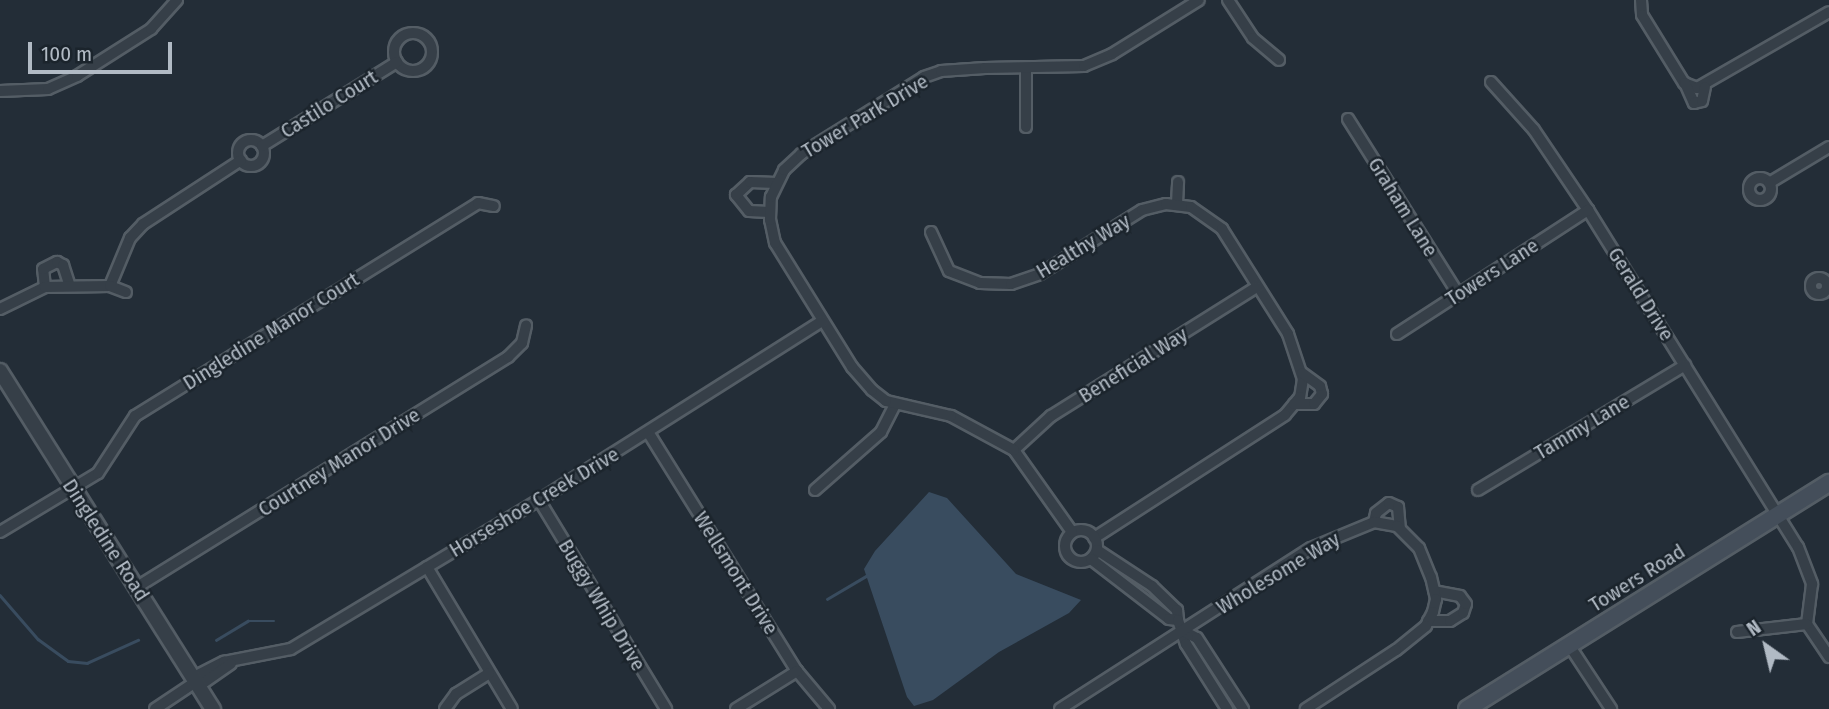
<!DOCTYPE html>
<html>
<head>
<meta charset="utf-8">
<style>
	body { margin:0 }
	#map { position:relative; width:1829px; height:709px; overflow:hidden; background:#232d37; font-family:"Fira Sans Condensed",sans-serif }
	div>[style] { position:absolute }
	.water>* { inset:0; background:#394c5f }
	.stream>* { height:2.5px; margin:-1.25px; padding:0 1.25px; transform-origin:1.25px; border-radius:1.25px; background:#394c5f }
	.roads { filter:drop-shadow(2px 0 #545d65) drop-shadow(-2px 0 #545d65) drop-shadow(0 2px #545d65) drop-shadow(0 -2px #545d65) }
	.minor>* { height:10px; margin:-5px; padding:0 5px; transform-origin:5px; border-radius:5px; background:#363f48 }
	.minor>.ring { margin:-5px; padding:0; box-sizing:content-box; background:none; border:10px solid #363f48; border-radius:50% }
	.tertiary>* { height:14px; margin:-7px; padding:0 7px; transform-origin:7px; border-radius:7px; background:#363f48 }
	.secondary>* { height:16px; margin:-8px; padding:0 8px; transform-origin:8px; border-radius:8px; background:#444e5a }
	span { translate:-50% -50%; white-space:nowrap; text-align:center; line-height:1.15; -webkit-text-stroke:5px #1b242c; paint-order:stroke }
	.street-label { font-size:21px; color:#b1bac4 }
	.north { position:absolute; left:1731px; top:611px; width:70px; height:70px; -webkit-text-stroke:5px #1b242c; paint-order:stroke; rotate:326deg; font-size:19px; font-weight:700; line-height:28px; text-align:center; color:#b1bac4 }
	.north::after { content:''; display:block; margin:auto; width:24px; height:32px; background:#b1bac4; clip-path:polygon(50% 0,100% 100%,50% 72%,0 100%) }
	.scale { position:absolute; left:28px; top:42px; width:144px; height:32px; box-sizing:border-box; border:4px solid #b1bac4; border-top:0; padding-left:9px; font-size:21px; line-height:24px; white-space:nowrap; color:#b1bac4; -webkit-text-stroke:5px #1b242c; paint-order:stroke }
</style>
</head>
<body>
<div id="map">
	<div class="water">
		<i style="clip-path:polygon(929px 492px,947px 498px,1016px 574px,1081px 600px,1069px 613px,999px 652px,933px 700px,914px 706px,907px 697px,864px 569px,875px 551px)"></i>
	</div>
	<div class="stream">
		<i style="left:0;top:595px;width:58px;rotate:49.2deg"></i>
		<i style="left:38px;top:639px;width:37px;rotate:36deg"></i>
		<i style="left:68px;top:661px;width:19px;rotate:6deg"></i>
		<i style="left:87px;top:663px;width:56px;rotate:-24.3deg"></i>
		<i style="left:827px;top:599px;width:45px;rotate:-30.5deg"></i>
		<i style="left:216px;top:640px;width:37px;rotate:-31deg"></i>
		<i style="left:248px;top:621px;width:26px"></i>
	</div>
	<div class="roads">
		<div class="minor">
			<i style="left:1228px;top:0;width:45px;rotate:56.7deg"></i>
			<i style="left:1253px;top:38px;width:34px;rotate:40deg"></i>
			<i style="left:1641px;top:0;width:15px;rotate:86deg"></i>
			<i style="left:1642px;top:15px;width:80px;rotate:58.3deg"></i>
			<i style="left:1684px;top:83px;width:14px;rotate:21deg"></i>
			<i style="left:1697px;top:88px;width:152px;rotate:-29.9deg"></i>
			<i class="ring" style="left:394px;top:33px;width:28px;height:28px"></i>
			<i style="left:1491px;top:82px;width:64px;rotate:48.1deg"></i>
			<i style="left:1534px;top:130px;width:97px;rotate:56deg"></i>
			<i style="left:1588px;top:210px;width:397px;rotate:58.1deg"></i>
			<i style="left:1798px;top:547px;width:40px;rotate:69deg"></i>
			<i style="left:1812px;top:584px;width:40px;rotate:97.1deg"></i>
			<i style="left:1807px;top:624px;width:40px;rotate:56deg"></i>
			<i style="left:1685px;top:83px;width:22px;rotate:66deg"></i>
			<i style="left:1694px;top:103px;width:8px;rotate:-14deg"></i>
			<i style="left:1702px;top:101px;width:14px;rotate:-78deg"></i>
			<i style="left:0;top:91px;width:48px;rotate:-2.4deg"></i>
			<i style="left:48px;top:89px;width:32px;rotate:-24deg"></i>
			<i style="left:77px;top:76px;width:88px;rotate:-32.4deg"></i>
			<i style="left:151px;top:29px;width:39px;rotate:-48deg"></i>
			<i style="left:1348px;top:119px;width:207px;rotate:57.8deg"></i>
			<i style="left:1026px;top:127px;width:57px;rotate:-90deg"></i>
			<i class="ring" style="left:238px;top:140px;width:16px;height:16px"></i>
			<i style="left:262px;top:146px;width:159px;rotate:-31.9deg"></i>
			<i class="ring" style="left:1749px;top:178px;width:12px;height:12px"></i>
			<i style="left:1769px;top:183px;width:70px;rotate:-31deg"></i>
			<i style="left:1177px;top:203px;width:21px;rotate:-87deg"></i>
			<i style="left:769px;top:212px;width:20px;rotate:-177deg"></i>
			<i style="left:749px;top:211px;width:21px;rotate:-129deg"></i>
			<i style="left:736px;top:195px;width:19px;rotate:-43deg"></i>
			<i style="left:750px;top:182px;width:26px;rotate:2deg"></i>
			<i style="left:931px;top:232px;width:43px;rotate:65.2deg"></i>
			<i style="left:949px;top:271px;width:33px;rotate:21deg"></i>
			<i style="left:980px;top:283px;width:31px;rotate:2deg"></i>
			<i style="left:1011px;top:284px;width:31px;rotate:-19deg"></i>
			<i style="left:1040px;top:274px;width:120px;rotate:-32.1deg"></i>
			<i style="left:1142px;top:210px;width:25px;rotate:-14deg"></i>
			<i style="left:1166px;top:204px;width:25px;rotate:7deg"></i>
			<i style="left:1191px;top:207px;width:38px;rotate:35deg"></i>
			<i style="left:1222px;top:229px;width:124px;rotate:57.8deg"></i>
			<i style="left:1288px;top:334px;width:47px;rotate:71.6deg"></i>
			<i style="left:1303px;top:379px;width:18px;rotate:99deg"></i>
			<i style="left:1300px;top:397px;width:23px;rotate:130deg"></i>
			<i style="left:1285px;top:415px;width:227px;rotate:147.2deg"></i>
			<i class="ring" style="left:1811px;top:278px;width:6px;height:6px"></i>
			<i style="left:110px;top:286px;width:52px;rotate:-67.4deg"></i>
			<i style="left:130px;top:238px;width:19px;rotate:-47deg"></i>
			<i style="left:143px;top:224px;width:117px;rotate:-33.1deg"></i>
			<i style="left:45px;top:287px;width:18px;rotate:-96deg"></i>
			<i style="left:43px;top:269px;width:16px;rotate:-27deg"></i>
			<i style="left:57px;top:262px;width:7px;rotate:27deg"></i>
			<i style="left:63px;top:265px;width:22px;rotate:72deg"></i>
			<i style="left:0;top:309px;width:50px;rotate:-26.1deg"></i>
			<i style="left:45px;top:287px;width:65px;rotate:-0.9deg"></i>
			<i style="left:110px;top:286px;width:17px;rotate:21deg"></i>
			<i style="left:1397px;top:334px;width:228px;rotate:-33deg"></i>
			<i style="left:1294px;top:404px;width:20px"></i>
			<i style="left:1314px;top:404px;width:13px;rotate:-51deg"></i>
			<i style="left:1322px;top:394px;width:8px;rotate:-104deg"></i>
			<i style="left:1320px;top:386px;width:22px;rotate:-144deg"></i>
			<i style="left:648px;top:432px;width:282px;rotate:58.1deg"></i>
			<i style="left:797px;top:671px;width:50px;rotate:49.9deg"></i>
			<i style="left:1014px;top:450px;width:50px;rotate:-42.6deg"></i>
			<i style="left:1051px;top:416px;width:243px;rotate:-32.1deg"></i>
			<i style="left:815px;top:490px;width:88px;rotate:-41.3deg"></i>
			<i style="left:881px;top:432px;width:31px;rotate:-63deg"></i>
			<i style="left:1478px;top:490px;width:242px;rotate:-31.1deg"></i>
			<i style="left:539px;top:500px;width:245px;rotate:58.7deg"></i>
			<i style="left:1374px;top:522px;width:9px;rotate:-77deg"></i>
			<i style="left:1376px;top:513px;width:16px;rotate:-38deg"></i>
			<i style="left:1389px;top:503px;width:10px;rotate:24deg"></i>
			<i style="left:1398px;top:507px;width:21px;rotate:85deg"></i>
			<i class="ring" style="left:1065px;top:530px;width:22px;height:22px"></i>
			<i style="left:0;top:532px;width:114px;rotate:-31deg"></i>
			<i style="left:98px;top:473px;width:68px;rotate:-57deg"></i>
			<i style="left:135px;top:416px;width:404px;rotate:-31.8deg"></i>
			<i style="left:478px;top:203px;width:16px;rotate:11deg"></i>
			<i style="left:1072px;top:532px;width:100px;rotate:-125.3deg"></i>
			<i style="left:1014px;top:450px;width:72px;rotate:-151.6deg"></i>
			<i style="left:951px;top:416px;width:67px;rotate:-167deg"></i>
			<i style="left:886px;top:401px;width:18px;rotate:-142deg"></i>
			<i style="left:872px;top:390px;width:30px;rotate:-131deg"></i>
			<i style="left:852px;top:367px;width:146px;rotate:-121.8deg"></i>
			<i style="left:775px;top:243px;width:24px;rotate:-102deg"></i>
			<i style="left:770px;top:220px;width:23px;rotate:-88deg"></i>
			<i style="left:771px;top:197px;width:30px;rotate:-64deg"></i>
			<i style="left:784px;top:170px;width:23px;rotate:-43deg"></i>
			<i style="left:801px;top:154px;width:145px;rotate:-32deg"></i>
			<i style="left:924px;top:77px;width:18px;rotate:-19deg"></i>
			<i style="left:941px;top:71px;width:44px;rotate:-3.9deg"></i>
			<i style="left:985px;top:68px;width:99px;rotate:-1.2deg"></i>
			<i style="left:1084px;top:66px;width:30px;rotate:-23deg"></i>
			<i style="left:1112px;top:54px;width:102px;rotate:-31.8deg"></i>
			<i style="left:1097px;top:550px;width:66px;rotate:33.2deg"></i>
			<i style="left:1152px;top:586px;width:35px;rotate:44deg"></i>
			<i style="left:1177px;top:610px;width:10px;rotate:84deg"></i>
			<i style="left:1091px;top:559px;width:98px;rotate:37.6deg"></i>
			<i style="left:1169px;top:619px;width:9px;rotate:6deg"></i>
			<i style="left:1178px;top:620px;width:25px;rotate:72deg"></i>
			<i style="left:1186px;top:644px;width:77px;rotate:57.8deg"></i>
			<i style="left:427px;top:567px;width:165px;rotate:59.1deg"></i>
			<i style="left:137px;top:587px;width:437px;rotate:-31.8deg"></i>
			<i style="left:508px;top:357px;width:20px;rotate:-45deg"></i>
			<i style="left:522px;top:343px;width:18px;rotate:-77deg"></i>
			<i style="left:1428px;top:621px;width:22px"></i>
			<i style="left:1450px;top:621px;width:15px;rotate:-32deg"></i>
			<i style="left:1463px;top:613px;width:9px;rotate:-72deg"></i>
			<i style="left:1466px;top:604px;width:10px;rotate:-127deg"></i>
			<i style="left:1460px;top:596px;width:26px;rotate:-169deg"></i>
			<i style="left:1185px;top:632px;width:13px;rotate:27deg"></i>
			<i style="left:1197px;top:638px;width:85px;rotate:57.1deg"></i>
			<i style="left:1737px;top:632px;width:70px;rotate:-6.5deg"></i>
			<i style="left:1569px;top:645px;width:77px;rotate:56.7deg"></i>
			<i style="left:194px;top:677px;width:34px;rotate:-27deg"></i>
			<i style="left:224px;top:662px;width:68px;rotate:-11deg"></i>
			<i style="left:291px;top:649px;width:289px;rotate:-31deg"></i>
			<i style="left:539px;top:500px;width:335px;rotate:-32.3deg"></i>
			<i style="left:199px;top:686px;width:39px;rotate:-35deg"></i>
			<i style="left:155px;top:709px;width:50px;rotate:-33.7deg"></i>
			<i style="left:445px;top:709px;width:19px;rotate:-54deg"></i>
			<i style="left:456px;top:694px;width:39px;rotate:-32deg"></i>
			<i style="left:736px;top:709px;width:72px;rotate:-31.9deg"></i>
			<i style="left:1060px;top:709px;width:298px;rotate:-32.7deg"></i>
			<i style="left:1311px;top:548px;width:68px;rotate:-22.4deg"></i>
			<i style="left:1374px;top:522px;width:23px;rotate:10deg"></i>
			<i style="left:1397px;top:526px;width:31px;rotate:45deg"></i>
			<i style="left:1419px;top:548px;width:31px;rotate:68deg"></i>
			<i style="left:1431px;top:577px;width:23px;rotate:77deg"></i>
			<i style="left:1436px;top:599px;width:13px;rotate:103deg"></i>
			<i style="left:1433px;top:612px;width:16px;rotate:117deg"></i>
			<i style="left:1426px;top:626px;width:38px;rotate:141deg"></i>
			<i style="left:1396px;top:650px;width:108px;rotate:146.8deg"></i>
		</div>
		<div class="tertiary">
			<i style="left:0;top:371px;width:400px;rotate:57.8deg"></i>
		</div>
		<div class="secondary">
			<i style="left:1467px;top:709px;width:427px;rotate:-32deg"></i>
		</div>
	</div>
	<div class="street-label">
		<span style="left:329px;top:104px;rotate:-32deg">Castilo Court</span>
		<span style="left:865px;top:116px;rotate:-31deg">Tower Park Drive</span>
		<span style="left:1403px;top:207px;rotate:58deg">Graham Lane</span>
		<span style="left:1083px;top:246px;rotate:-31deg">Healthy Way</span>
		<span style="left:1492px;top:272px;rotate:-33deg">Towers Lane</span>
		<span style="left:1641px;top:294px;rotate:58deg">Gerald Drive</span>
		<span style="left:271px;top:331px;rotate:-32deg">Dingledine Manor Court</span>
		<span style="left:1133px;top:365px;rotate:-32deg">Beneficial Way</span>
		<span style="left:1582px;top:427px;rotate:-31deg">Tammy Lane</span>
		<span style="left:339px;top:462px;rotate:-32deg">Courtney Manor Drive</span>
		<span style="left:534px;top:502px;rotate:-31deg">Horseshoe Creek Drive</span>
		<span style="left:106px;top:540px;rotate:57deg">Dingledine Road</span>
		<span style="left:736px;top:573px;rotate:58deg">Wellsmont Drive</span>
		<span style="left:1278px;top:573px;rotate:-31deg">Wholesome Way</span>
		<span style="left:1637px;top:578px;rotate:-32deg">Towers Road</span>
		<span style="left:602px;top:605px;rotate:59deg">Buggy Whip Drive</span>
	</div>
	<div class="north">N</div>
	<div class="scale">100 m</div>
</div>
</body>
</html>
